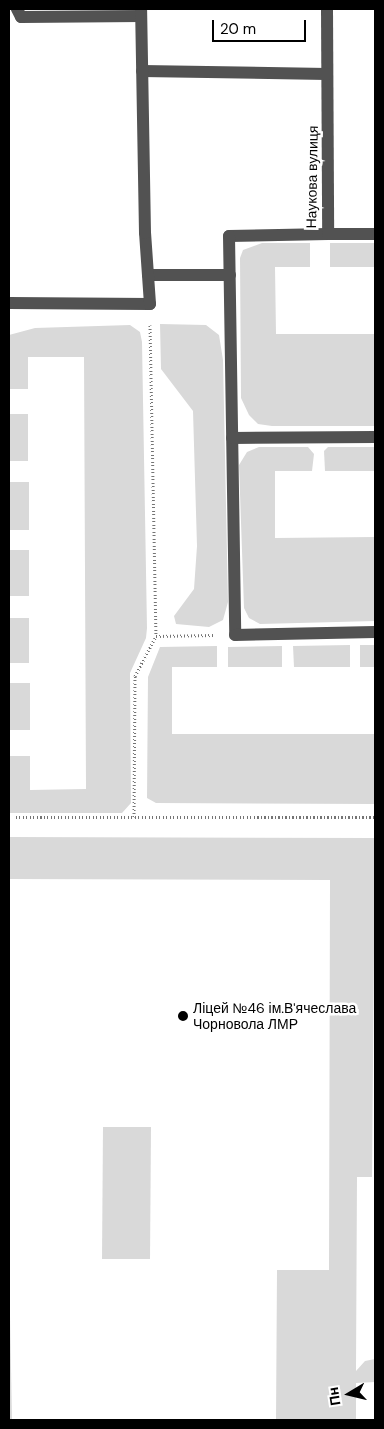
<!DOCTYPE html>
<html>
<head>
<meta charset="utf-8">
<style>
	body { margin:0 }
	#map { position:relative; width:384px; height:1429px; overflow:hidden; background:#fff; font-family:"DM Sans",sans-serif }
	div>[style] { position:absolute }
	.green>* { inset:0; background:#d9d9d9 }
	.path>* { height:3px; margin-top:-1.5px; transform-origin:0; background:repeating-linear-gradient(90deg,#747474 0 1px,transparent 0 3.5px) }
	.minor>* { height:12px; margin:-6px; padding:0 6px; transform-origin:6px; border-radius:6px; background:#525252 }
	.dots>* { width:14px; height:14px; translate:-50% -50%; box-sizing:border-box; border:2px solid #fff; border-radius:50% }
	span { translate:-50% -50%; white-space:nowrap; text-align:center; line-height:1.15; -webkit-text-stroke:5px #fff; paint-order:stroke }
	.street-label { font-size:14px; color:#000 }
	.poi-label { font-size:14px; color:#000 }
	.left { translate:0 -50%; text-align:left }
	.frame { position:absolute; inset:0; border:10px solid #000; pointer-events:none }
	.north { position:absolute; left:324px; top:1369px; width:50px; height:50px; -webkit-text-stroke:4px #fff; paint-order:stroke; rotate:261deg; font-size:14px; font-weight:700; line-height:20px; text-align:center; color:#000 }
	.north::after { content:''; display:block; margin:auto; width:18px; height:22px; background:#000; clip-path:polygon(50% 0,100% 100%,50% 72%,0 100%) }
	.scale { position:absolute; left:212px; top:20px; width:94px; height:22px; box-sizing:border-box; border:2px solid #000; border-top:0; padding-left:6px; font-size:15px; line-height:18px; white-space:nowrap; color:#000; -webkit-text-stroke:4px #fff; paint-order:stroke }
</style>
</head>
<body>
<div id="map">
	<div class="green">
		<i style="clip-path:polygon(262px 243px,310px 243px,310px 267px,275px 267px,276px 334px,375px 334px,375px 426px,272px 426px,258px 424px,249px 415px,241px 398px,240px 258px,243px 250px)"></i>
		<i style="clip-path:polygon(330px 243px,375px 243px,375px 267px,330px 267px)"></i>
		<i style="clip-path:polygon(160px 324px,206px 325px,219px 335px,223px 360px,228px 602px,223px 620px,209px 627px,176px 624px,174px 616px,194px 589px,197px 546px,193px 411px,161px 369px)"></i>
		<i style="clip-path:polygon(130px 325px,140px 332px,142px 342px,147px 628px,146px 638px,130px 673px,131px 803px,122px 813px,9px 813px,9px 756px,30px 756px,30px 790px,86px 789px,84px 357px,28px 357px,28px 389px,9px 389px,9px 335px,35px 328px)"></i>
		<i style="clip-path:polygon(9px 414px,28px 414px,28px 461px,9px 461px)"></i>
		<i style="clip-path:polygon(259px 447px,308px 447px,314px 454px,312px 471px,275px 471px,275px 538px,375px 537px,375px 621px,260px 624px,249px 618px,244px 608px,239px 465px,247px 452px)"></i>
		<i style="clip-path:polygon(328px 447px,374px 447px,375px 471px,325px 471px,324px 451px)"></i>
		<i style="clip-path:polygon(9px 482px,29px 482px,29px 530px,9px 530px)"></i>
		<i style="clip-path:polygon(9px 550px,29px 550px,29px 596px,9px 596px)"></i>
		<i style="clip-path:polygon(9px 618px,29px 618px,29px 663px,9px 663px)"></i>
		<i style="clip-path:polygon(350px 645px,350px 667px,294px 667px,293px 646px)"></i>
		<i style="clip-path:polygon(360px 645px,375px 645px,375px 667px,360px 667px)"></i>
		<i style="clip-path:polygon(217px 646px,217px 667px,172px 667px,172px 734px,375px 734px,375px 804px,156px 803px,147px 798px,148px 677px,160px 647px)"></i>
		<i style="clip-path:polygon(282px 646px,282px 667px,228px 667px,228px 647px)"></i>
		<i style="clip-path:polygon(9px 683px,30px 683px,30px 730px,9px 730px)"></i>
		<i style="clip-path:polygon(9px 837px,375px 838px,372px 1177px,357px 1177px,356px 1371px,365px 1361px,375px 1359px,375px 1382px,356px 1383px,356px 1420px,276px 1420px,277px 1270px,329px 1270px,330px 880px,9px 879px)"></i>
		<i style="clip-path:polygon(103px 1127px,151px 1127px,150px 1259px,102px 1259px)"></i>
		<i style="clip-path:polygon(9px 1314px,10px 1316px,12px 1420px,9px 1420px)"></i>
	</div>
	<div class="path">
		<i style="left:150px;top:325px;width:311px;rotate:88.9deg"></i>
		<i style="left:156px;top:636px;width:58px;rotate:-1deg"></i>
		<i style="left:9px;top:817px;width:366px"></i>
		<i style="left:134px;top:817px;width:141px;rotate:-89.6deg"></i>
		<i style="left:135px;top:676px;width:45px;rotate:-62.3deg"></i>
	</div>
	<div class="minor">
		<i style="left:17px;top:9px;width:9px;rotate:63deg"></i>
		<i style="left:21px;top:17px;width:120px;rotate:-0.5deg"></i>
		<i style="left:327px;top:9px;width:225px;rotate:89.7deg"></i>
		<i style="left:328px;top:234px;width:99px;rotate:178.8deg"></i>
		<i style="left:229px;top:236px;width:399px;rotate:89.1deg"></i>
		<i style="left:235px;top:635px;width:140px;rotate:-1.2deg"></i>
		<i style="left:142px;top:71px;width:185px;rotate:0.9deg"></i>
		<i style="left:328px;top:234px;width:47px"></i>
		<i style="left:148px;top:275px;width:82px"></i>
		<i style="left:9px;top:303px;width:141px;rotate:0.4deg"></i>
		<i style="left:150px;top:304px;width:71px;rotate:-94deg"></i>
		<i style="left:145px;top:233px;width:224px;rotate:-91deg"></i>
		<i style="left:232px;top:438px;width:143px;rotate:-0.4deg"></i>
	</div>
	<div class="dots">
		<i style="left:183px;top:1016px;background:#000"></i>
	</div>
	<div class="street-label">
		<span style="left:312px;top:177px;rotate:-89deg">Наукова вулиця</span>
	</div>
	<div class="poi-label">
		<span class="left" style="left:193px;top:1016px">Ліцей №46 ім.В'ячеслава<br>Чорновола ЛМР</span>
	</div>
	<div class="frame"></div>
	<div class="north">Пн</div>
	<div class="scale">20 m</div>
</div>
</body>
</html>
